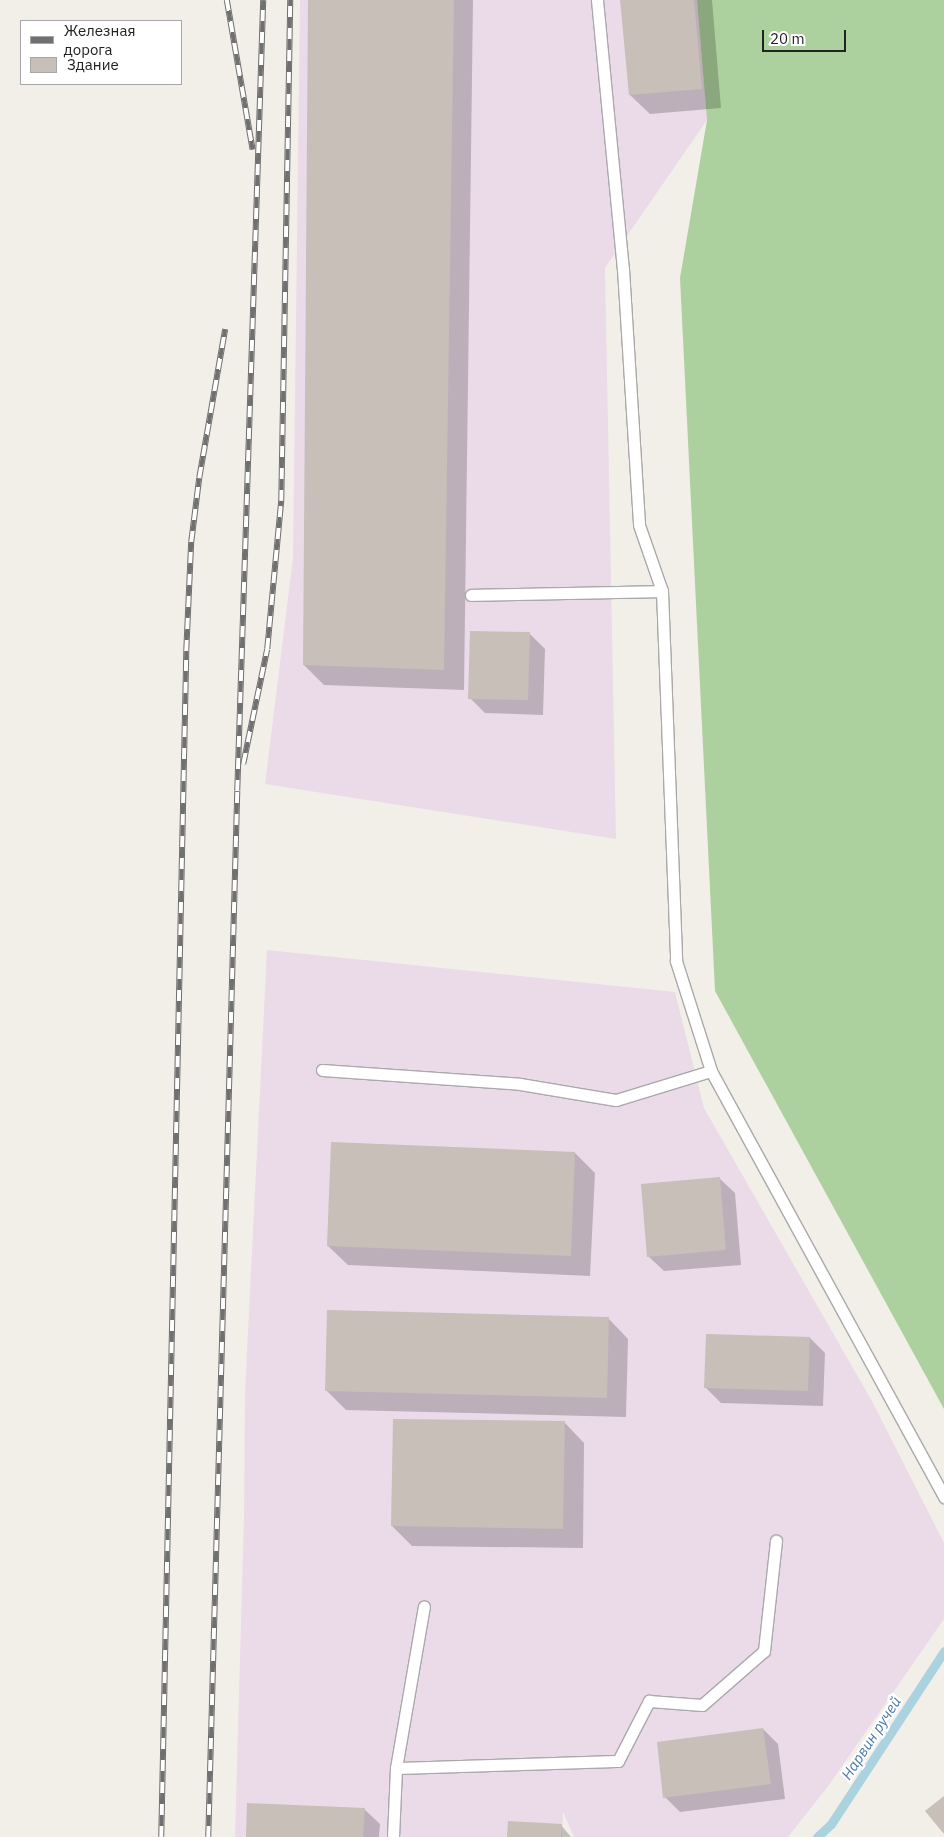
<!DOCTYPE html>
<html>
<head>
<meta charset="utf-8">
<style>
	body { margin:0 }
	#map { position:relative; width:944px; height:1837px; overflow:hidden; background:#f2efe9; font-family:"IBM Plex Sans",sans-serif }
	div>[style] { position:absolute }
	.industrial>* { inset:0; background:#ebdbe8 }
	.forest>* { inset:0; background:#add19e }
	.shadow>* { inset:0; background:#0003 }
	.stream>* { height:9px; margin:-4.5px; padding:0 4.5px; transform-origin:4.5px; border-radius:4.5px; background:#aad3df }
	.building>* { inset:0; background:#c7bfb8 }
	.roads { filter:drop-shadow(1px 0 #a9a9a9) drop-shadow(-1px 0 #a9a9a9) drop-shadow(0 1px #a9a9a9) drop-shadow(0 -1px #a9a9a9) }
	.lane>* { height:11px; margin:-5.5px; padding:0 5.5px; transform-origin:5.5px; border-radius:5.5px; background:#fff }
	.rail>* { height:5.5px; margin-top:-2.75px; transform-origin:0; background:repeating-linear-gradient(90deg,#fff 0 11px,#707070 0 22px); box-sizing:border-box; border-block:1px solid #707070 }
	span { translate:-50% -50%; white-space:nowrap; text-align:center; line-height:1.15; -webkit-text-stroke:4.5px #fff; paint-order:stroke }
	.water-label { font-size:15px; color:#4a7aab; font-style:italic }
	.legend { position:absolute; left:20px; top:20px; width:162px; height:65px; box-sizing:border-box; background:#fff; border:1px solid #a7a7a7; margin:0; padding:6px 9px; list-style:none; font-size:15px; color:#222 }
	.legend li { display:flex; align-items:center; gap:10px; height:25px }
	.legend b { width:25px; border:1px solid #a7a7a7 }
	.scale { position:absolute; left:762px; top:30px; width:84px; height:22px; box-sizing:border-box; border:2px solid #222; border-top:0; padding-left:6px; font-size:15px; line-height:18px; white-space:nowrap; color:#222; -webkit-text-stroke:4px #fff; paint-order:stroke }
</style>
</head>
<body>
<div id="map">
	<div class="industrial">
		<i style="clip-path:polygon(300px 0,697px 0,707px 120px,605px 268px,616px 839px,265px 784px,293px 558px)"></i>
		<i style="clip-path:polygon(267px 950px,675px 992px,704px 1108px,873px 1403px,944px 1543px,944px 1619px,829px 1785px,788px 1837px,574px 1837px,563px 1812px,562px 1837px,235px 1837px,244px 1515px,245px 1392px)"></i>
	</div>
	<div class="forest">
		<i style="clip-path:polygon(697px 0,944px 0,944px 1409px,715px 991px,680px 278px,707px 120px)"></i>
	</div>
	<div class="shadow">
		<i style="clip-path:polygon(309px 0,473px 0,464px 690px,324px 685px,304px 665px)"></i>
		<i style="clip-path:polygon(622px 0,712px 0,721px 108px,650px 114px,630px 95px)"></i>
		<i style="clip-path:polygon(529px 633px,545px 649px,543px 715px,485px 713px,470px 698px)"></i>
		<i style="clip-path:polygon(575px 1153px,595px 1173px,590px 1276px,348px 1265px,328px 1246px)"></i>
		<i style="clip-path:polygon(719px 1178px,735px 1193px,741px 1265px,664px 1271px,648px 1256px)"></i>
		<i style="clip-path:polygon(609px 1319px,628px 1339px,626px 1417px,346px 1410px,326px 1390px)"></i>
		<i style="clip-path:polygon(810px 1338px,825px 1353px,823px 1406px,721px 1403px,706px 1388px)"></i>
		<i style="clip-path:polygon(565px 1423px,584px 1443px,583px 1548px,412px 1546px,392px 1526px)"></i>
		<i style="clip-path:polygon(763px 1729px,778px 1744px,785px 1799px,680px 1812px,665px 1797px)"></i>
		<i style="clip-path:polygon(364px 1809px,380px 1824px,379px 1837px,247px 1837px)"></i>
		<i style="clip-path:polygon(561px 1825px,571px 1837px,508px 1837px)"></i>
	</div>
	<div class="stream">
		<i style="left:817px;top:1837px;width:19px;rotate:-43deg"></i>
		<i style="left:831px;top:1824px;width:207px;rotate:-56.8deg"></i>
	</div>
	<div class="building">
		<i style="clip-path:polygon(308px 0,454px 0,444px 670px,303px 665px)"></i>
		<i style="clip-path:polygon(620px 0,694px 0,702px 89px,629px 95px)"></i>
		<i style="clip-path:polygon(470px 631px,530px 632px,528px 700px,468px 699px)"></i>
		<i style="clip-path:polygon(331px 1142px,575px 1152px,571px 1256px,327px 1246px)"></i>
		<i style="clip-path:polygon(720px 1177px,726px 1250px,647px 1257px,641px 1184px)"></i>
		<i style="clip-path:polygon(327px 1310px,609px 1317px,607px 1398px,325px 1391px)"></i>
		<i style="clip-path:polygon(706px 1334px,810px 1337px,808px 1391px,704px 1388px)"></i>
		<i style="clip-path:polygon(393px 1419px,565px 1421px,563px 1529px,391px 1526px)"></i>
		<i style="clip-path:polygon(763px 1728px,771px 1784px,663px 1798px,657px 1742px)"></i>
		<i style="clip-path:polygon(944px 1796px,944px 1834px,925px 1811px)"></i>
		<i style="clip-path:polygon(247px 1803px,365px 1808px,363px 1837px,246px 1837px)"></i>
		<i style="clip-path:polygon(508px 1821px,562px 1824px,561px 1837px,507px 1837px)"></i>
	</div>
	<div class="roads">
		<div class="lane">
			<i style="left:597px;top:0;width:270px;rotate:84.5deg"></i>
			<i style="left:623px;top:269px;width:256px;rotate:86.4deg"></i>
			<i style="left:639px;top:525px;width:70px;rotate:70.8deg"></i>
			<i style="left:662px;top:591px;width:370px;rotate:87.8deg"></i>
			<i style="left:676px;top:961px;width:115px;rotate:72.3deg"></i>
			<i style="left:711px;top:1071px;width:486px;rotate:61.3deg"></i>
			<i style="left:471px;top:595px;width:191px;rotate:-1.2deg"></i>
			<i style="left:322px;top:1070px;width:198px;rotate:4deg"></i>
			<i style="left:520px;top:1084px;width:97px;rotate:9.5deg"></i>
			<i style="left:616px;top:1100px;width:99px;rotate:-17deg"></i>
			<i style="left:396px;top:1768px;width:222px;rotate:-1.8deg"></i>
			<i style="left:618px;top:1761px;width:68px;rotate:-62.7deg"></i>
			<i style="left:649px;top:1701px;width:53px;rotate:4.3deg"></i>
			<i style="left:702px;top:1705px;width:82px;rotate:-41.1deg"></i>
			<i style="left:764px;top:1651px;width:111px;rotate:-83.8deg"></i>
			<i style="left:393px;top:1837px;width:69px;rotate:-87.5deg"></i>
			<i style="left:396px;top:1768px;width:164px;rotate:-80.2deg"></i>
		</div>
	</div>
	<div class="rail">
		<i style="left:227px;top:0;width:152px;rotate:80.2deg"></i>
		<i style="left:243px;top:764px;width:117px;rotate:-78.2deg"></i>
		<i style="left:267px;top:649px;width:149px;rotate:-84.6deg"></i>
		<i style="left:281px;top:501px;width:501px;rotate:-88.97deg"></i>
		<i style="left:161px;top:1837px;width:1186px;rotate:-88.79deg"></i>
		<i style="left:186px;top:651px;width:109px;rotate:-87.4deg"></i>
		<i style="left:191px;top:542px;width:64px;rotate:-82.9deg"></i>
		<i style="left:199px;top:478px;width:151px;rotate:-80.1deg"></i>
		<i style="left:208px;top:1837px;width:1046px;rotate:-88.41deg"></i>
		<i style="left:237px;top:791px;width:791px;rotate:-88.12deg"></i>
	</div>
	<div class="water-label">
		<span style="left:871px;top:1738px;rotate:-57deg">Нарвин ручей</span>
	</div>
	<ul class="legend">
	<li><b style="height:6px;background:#707070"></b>Железная дорога</li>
	<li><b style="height:14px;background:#c7bfb8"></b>Здание</li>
	</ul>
	<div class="scale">20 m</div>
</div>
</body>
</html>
